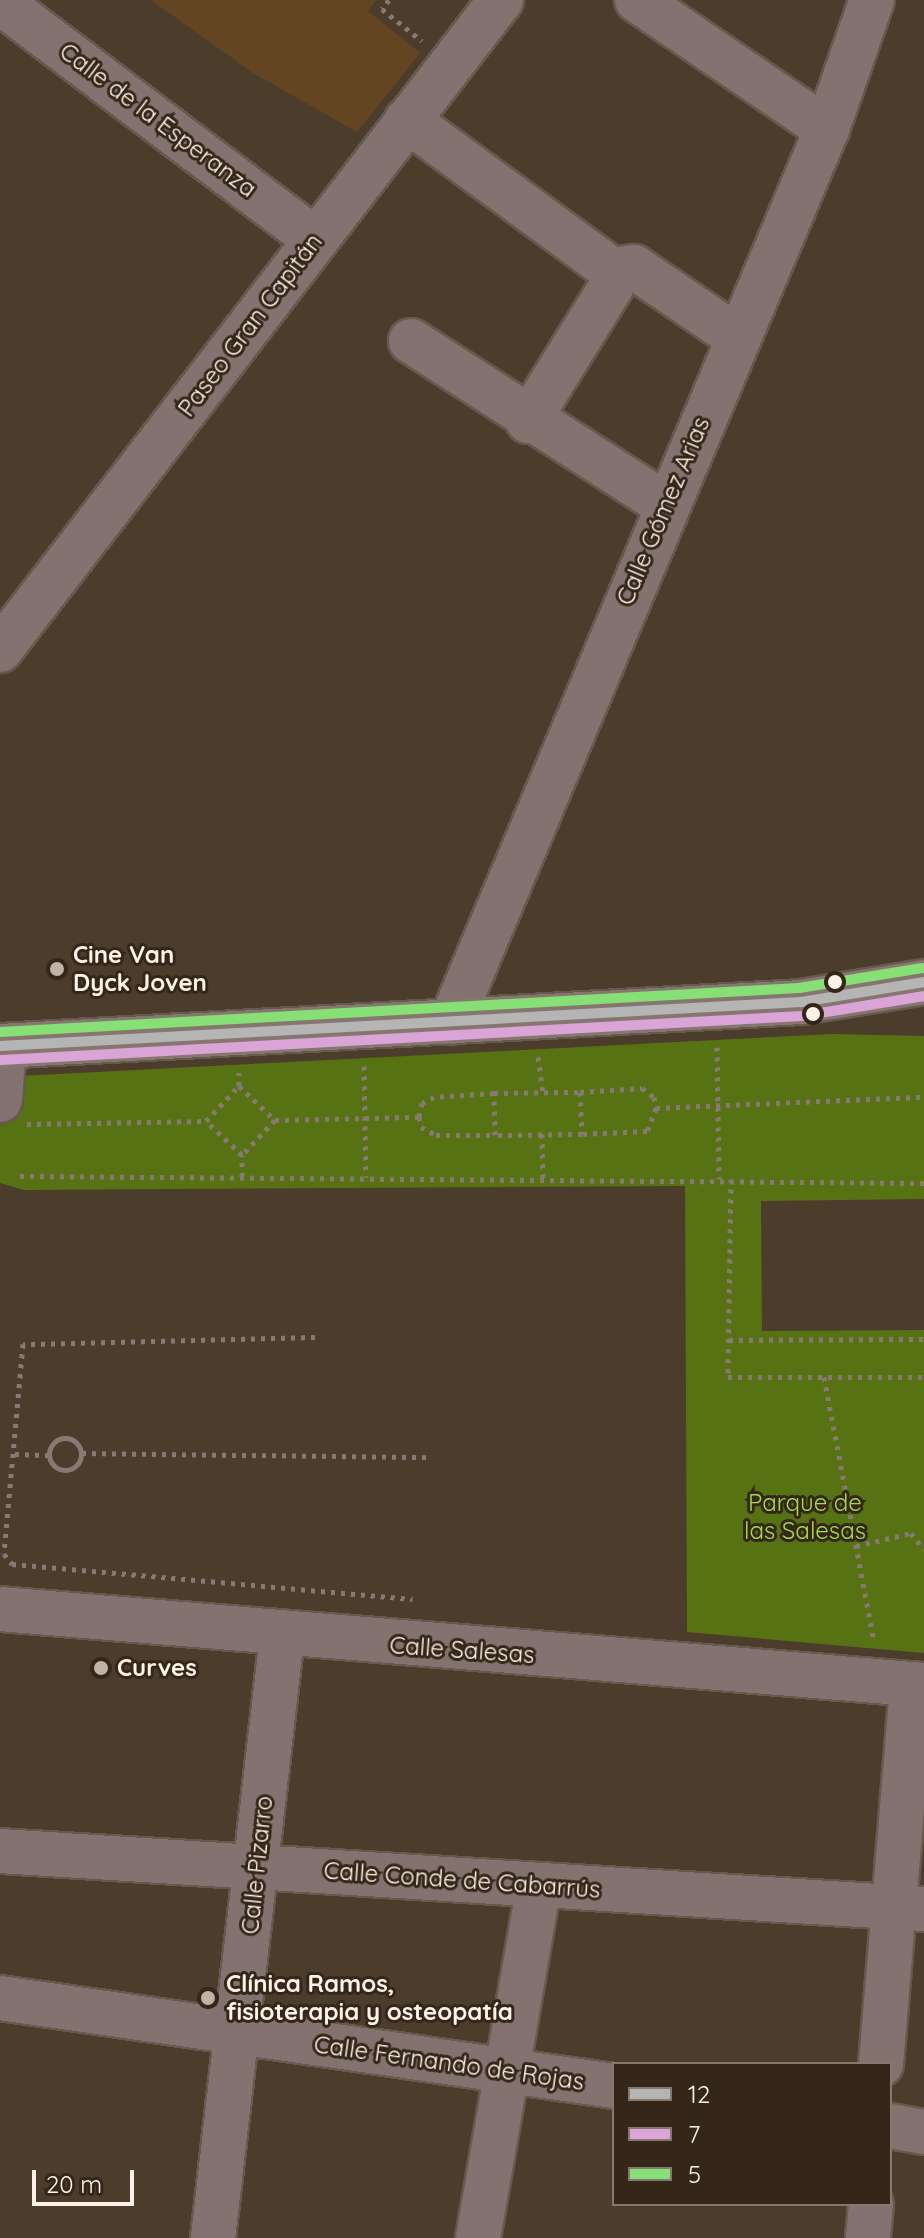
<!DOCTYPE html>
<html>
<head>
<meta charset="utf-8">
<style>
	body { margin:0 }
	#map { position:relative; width:924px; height:2238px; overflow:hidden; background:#4c3c2c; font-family:Quicksand,sans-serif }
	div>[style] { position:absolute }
	.built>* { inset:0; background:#634522 }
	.green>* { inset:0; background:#577212 }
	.path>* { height:5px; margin-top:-2.5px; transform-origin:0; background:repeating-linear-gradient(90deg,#887975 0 4px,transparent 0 10px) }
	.path>.ring { margin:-2.5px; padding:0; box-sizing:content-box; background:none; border:5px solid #887975; border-radius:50% }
	.roads { filter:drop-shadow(2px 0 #66594d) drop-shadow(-2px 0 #66594d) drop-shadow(0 2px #66594d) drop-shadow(0 -2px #66594d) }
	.minor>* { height:44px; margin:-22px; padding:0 22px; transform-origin:22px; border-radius:22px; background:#837270 }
	.highway>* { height:44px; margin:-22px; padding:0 22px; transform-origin:22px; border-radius:22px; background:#867670 }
	.bus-1>* { height:10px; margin:-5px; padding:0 5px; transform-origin:5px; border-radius:5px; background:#b5b5b5 }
	.bus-2>* { height:10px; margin:-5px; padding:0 5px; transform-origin:5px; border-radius:5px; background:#daa4d6 }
	.bus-3>* { height:10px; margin:-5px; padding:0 5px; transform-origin:5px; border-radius:5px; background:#86e075 }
	.dots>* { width:22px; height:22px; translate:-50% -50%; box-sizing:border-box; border:4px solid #34271a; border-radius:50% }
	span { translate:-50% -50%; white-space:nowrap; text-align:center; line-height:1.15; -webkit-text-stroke:6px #34271a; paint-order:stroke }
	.street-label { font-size:24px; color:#fdf3e8 }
	.poi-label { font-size:24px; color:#fdf3e8; font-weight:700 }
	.left { translate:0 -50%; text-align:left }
	.park-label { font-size:24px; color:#a7dc44 }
	.legend { position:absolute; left:612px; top:2062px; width:280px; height:144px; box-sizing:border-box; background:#34271a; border:2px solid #84796c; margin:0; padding:10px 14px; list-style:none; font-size:24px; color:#fdf3e8 }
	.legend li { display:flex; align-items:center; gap:16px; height:40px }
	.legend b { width:40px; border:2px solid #84796c }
	.scale { position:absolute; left:32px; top:2170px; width:102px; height:36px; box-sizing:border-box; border:4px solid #fdf3e8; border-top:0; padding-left:10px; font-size:24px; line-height:28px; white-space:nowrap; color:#fdf3e8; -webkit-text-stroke:6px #34271a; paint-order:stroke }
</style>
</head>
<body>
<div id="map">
	<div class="built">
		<i style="clip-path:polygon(151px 0,376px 0,368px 11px,420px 53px,357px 132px,253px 73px)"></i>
	</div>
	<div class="green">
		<i style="clip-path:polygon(832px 1034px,924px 1036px,924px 1199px,761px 1201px,762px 1331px,924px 1330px,924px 1653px,687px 1632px,685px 1186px,24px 1190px,0 1183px,0 1077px)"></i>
	</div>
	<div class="path">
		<i style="left:389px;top:0;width:11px;rotate:128deg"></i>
		<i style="left:382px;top:9px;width:51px;rotate:38.7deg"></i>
		<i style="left:717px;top:1047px;width:132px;rotate:89.1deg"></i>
		<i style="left:538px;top:1057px;width:36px;rotate:82deg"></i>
		<i style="left:364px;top:1066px;width:111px;rotate:89deg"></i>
		<i style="left:239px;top:1072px;width:14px;rotate:90deg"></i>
		<i style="left:239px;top:1086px;width:50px;rotate:43.4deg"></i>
		<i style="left:275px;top:1120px;width:48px;rotate:133.3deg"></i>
		<i style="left:242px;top:1155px;width:50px;rotate:-136.6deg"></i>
		<i style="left:206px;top:1121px;width:48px;rotate:-46.7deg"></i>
		<i style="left:580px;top:1092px;width:42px;rotate:87.3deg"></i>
		<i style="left:582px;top:1134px;width:87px;rotate:179.3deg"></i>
		<i style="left:495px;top:1135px;width:42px;rotate:-91.4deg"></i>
		<i style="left:494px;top:1093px;width:86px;rotate:-0.7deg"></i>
		<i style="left:580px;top:1092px;width:62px;rotate:-3.7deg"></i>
		<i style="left:642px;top:1088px;width:15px;rotate:37deg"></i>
		<i style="left:654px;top:1097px;width:11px;rotate:80deg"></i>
		<i style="left:656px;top:1108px;width:25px;rotate:111deg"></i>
		<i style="left:647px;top:1131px;width:65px;rotate:177.4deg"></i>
		<i style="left:494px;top:1093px;width:60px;rotate:176.2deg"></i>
		<i style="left:434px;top:1097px;width:13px;rotate:153deg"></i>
		<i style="left:422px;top:1103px;width:14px;rotate:102deg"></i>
		<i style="left:419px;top:1117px;width:10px;rotate:79deg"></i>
		<i style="left:421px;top:1127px;width:17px;rotate:28deg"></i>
		<i style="left:436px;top:1135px;width:59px"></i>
		<i style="left:656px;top:1108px;width:268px;rotate:-2.4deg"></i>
		<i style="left:275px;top:1120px;width:144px;rotate:-1.2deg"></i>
		<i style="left:27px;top:1124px;width:179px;rotate:-1deg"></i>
		<i style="left:542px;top:1134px;width:44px;rotate:88.7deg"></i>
		<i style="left:20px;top:1176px;width:904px;rotate:0.44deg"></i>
		<i style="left:242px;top:1177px;width:22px;rotate:-90deg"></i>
		<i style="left:731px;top:1179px;width:198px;rotate:90.9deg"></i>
		<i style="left:728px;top:1377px;width:196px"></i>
		<i style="left:315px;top:1337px;width:292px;rotate:178.6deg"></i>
		<i style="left:23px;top:1344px;width:211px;rotate:95.2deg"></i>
		<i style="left:4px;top:1554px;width:13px;rotate:51deg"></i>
		<i style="left:12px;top:1564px;width:402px;rotate:5deg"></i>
		<i style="left:729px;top:1340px;width:195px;rotate:-0.3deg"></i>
		<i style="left:824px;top:1377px;width:270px;rotate:79.3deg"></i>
		<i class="ring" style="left:49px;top:1438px;width:27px;height:27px"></i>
		<i style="left:82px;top:1453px;width:350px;rotate:0.7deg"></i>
		<i style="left:15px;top:1454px;width:34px;rotate:2deg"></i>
		<i style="left:856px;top:1546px;width:57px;rotate:-13.3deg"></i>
		<i style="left:911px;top:1533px;width:21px;rotate:53deg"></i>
	</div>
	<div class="roads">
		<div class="minor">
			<i style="left:637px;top:0;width:230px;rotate:34.2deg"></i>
			<i style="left:0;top:2px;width:394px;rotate:37deg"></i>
			<i style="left:407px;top:120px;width:254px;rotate:36.2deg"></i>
			<i style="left:612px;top:270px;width:22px;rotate:-8deg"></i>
			<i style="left:634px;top:267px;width:125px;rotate:34.2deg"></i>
			<i style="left:411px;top:341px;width:302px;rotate:32.7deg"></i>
			<i style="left:528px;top:421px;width:158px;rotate:-58.2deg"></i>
			<i style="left:611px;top:287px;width:17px;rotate:-87deg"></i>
			<i style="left:0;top:650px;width:821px;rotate:-52.38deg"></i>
			<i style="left:451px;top:1022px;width:969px;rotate:-67.17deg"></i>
			<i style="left:827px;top:129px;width:137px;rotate:-70.8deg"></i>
			<i style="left:0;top:1100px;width:54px;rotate:-85.8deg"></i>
			<i style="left:0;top:1609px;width:927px;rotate:4.7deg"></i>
			<i style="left:0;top:1851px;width:926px;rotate:3.59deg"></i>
			<i style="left:0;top:1998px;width:620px;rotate:8.16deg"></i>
			<i style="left:881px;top:2064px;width:381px;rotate:-85.3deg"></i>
			<i style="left:890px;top:2126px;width:35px;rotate:10deg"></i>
			<i style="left:213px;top:2238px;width:606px;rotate:-83.46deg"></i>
			<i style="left:478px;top:2238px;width:358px;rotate:-80.2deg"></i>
			<i style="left:868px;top:2238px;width:34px;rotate:-85deg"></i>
		</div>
		<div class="highway">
			<i style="left:0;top:1046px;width:802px;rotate:-3.14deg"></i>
			<i style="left:801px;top:1002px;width:125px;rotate:-9.2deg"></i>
		</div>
	</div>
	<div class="bus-1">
		<i style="left:0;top:1046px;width:802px;rotate:-3.14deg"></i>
		<i style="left:801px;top:1002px;width:125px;rotate:-9.2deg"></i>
	</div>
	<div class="bus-2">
		<i style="left:1px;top:1060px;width:802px;rotate:-3.14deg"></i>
		<i style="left:802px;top:1016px;width:124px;rotate:-9.3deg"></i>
	</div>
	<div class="bus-3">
		<i style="left:0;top:1032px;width:800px;rotate:-3.15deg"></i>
		<i style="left:799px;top:988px;width:125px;rotate:-9.2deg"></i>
	</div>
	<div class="dots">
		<i style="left:57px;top:969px;background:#bfb3a6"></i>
		<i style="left:835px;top:982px;background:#fdf3e8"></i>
		<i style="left:813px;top:1014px;background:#fdf3e8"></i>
		<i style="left:101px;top:1668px;background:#bfb3a6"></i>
		<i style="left:208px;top:1998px;background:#bfb3a6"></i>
	</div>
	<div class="street-label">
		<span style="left:158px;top:120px;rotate:37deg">Calle de la Esperanza</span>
		<span style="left:250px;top:325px;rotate:-53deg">Paseo Gran Capitán</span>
		<span style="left:663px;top:511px;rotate:-67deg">Calle Gómez Arias</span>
		<span style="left:462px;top:1650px;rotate:4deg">Calle Salesas</span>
		<span style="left:257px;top:1865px;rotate:-84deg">Calle Pizarro</span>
		<span style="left:462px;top:1880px;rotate:4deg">Calle Conde de Cabarrús</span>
		<span style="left:449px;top:2063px;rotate:8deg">Calle Fernando de Rojas</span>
	</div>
	<div class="poi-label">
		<span class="left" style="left:73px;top:969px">Cine Van<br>Dyck Joven</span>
		<span class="left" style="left:117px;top:1668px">Curves</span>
		<span class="left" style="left:226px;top:1998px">Clínica Ramos,<br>fisioterapia y osteopatía</span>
	</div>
	<div class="park-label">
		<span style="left:805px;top:1517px">Parque de<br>las Salesas</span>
	</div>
	<ul class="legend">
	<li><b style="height:10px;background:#b5b5b5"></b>12</li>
	<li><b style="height:10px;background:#daa4d6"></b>7</li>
	<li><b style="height:10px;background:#86e075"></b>5</li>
	</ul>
	<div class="scale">20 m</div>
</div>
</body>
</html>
